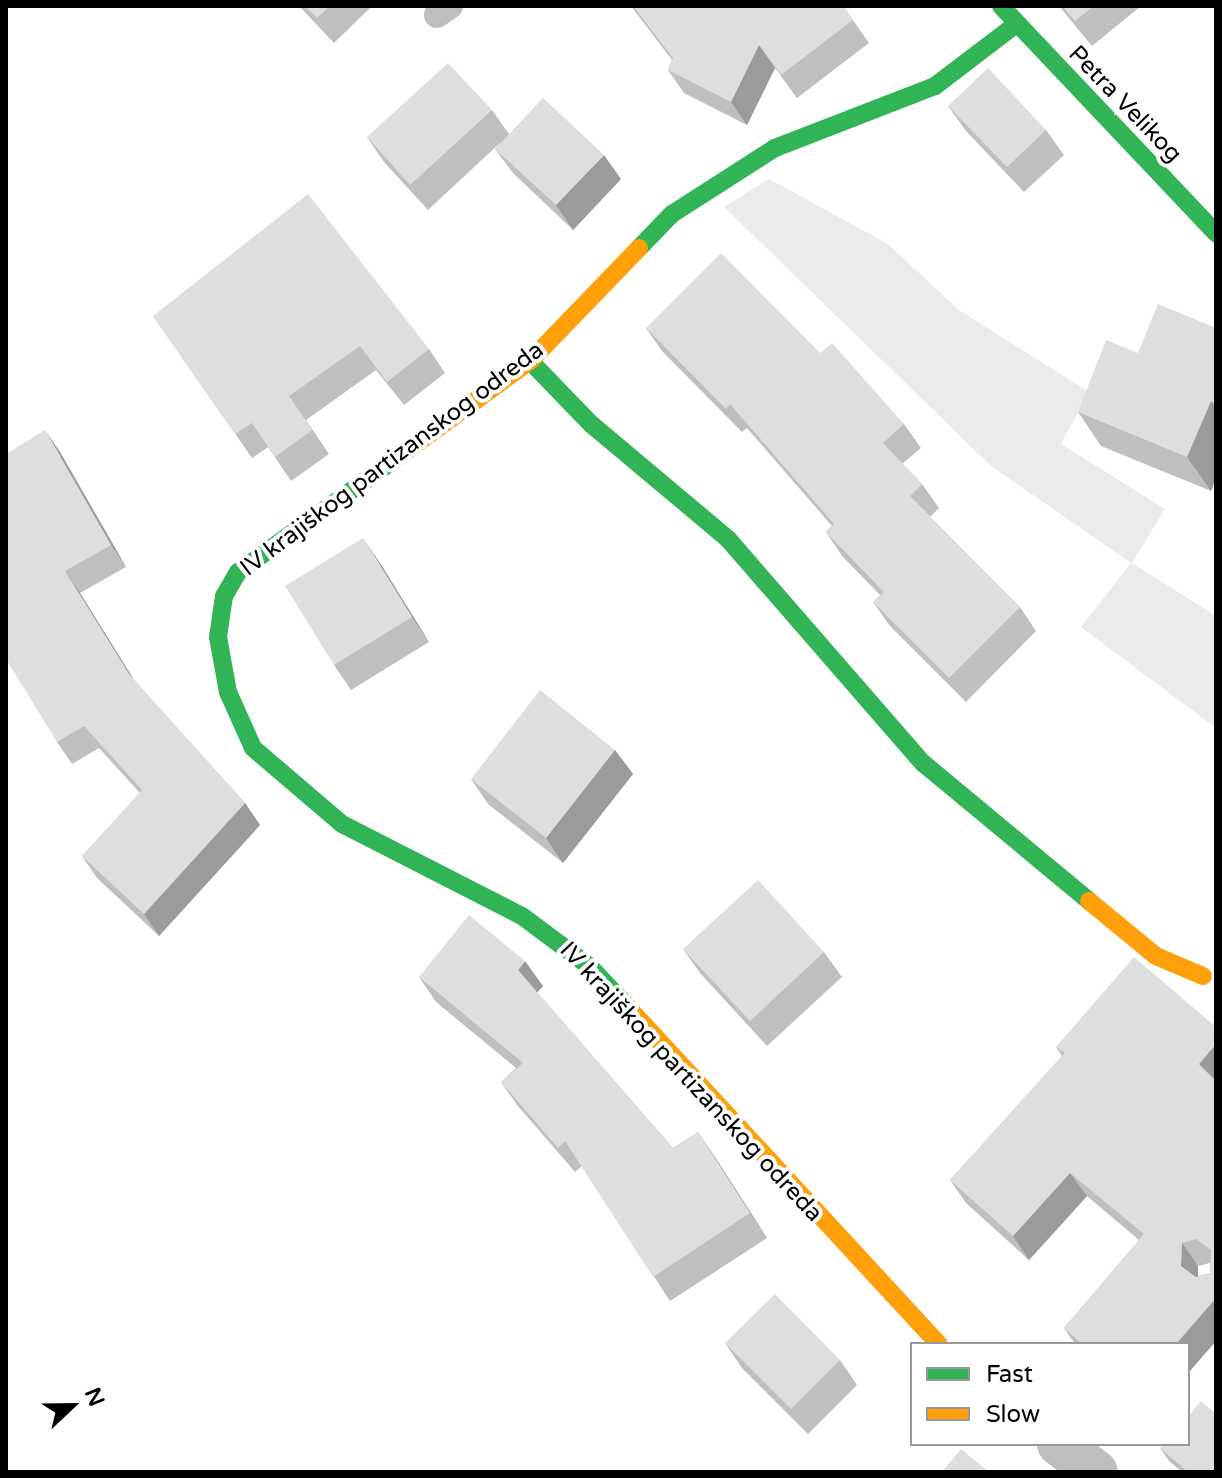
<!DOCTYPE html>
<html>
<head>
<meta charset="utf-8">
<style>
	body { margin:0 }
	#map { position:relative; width:1222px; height:1478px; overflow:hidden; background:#fff; font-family:"Varela Round",sans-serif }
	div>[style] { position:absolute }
	.green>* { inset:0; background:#ebebeb }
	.lane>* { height:26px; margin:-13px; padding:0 13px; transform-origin:13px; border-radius:13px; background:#bebebe }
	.street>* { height:44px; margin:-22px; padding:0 22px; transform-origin:22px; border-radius:22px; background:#bebebe }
	.fast>* { height:18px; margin:-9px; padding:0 9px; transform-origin:9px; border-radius:9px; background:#30b455 }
	.slow>* { height:18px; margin:-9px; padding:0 9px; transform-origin:9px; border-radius:9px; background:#ff9f0a }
	.wall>* { inset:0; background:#bfbfbf }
	.shaded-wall>* { inset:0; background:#9b9b9b }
	.building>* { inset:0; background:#dedede }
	span { translate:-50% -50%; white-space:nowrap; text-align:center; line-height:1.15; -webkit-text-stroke:8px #fff; paint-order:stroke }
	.street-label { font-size:24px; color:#000 }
	.frame { position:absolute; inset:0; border:8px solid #000; pointer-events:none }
	.legend { position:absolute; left:910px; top:1342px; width:280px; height:104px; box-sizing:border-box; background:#fff; border:2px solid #999; margin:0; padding:10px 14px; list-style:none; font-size:24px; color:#000 }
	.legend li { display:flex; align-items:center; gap:16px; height:40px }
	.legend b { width:40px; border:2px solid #999 }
	.north { position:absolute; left:32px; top:1366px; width:80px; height:80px; -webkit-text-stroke:6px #fff; paint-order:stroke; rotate:68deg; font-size:22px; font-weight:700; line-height:32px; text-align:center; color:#000 }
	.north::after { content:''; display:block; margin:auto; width:28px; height:36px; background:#000; clip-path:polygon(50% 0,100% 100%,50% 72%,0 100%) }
</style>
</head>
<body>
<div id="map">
	<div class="green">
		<i style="clip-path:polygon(769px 179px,888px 244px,959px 310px,1089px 392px,1061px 444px,1165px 509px,1132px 563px,1216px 616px,1216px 728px,1081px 627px,1131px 563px,991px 466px,724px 207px)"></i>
	</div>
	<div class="lane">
		<i style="left:437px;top:15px;width:16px;rotate:-35deg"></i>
	</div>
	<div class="street">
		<i style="left:1059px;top:1444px;width:46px;rotate:37.1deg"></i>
	</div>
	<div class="fast">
		<i style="left:1001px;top:6px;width:313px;rotate:46.6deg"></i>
		<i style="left:639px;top:248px;width:47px;rotate:-45.9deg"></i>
		<i style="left:672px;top:214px;width:122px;rotate:-32.7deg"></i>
		<i style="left:775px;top:148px;width:172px;rotate:-21.2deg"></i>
		<i style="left:935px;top:86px;width:101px;rotate:-37.3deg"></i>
		<i style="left:530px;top:361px;width:88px;rotate:45.9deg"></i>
		<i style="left:591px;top:424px;width:179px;rotate:40deg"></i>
		<i style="left:728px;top:539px;width:297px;rotate:49deg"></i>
		<i style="left:923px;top:763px;width:216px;rotate:39.7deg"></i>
		<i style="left:394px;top:460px;width:192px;rotate:144.3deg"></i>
		<i style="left:238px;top:572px;width:28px;rotate:120deg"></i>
		<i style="left:224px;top:596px;width:41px;rotate:98.3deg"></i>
		<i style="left:218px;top:637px;width:56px;rotate:79.7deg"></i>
		<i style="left:228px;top:692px;width:61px;rotate:65.9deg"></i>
		<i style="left:253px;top:748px;width:117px;rotate:40.5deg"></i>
		<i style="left:342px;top:824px;width:202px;rotate:27.1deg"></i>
		<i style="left:522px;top:916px;width:84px;rotate:36.7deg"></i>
		<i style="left:589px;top:966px;width:51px;rotate:46.6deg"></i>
	</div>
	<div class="slow">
		<i style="left:394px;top:460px;width:168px;rotate:-36.1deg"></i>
		<i style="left:530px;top:361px;width:157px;rotate:-46deg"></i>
		<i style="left:1089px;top:901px;width:87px;rotate:39.4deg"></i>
		<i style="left:1156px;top:956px;width:51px;rotate:23.1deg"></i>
		<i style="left:624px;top:1003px;width:464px;rotate:47.3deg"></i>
	</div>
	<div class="wall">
		<i style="clip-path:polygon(299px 6px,372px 6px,334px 43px)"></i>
		<i style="clip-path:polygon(631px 6px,843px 6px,869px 43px,797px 98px,775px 68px,747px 125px,684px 93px,668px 70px,672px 60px)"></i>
		<i style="clip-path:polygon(1059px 6px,1141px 6px,1092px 46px)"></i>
		<i style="clip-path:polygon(948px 106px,1046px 130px,1064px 155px,1024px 192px,966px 131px)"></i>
		<i style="clip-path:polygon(492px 110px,509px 134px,621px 179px,573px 230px,513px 173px,495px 149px,501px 142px,428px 210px,384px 162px,367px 137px)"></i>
		<i style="clip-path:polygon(153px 316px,429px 349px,445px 373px,404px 405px,376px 370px,306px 420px,329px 454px,291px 481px,268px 447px,252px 458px)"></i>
		<i style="clip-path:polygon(646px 328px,820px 353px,904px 424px,921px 448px,902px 464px,922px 484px,939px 508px,930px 517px,1020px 607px,1036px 631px,966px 702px,890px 626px,873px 602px,880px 595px,842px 556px,826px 532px,832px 526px,747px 428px,742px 432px,662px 351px)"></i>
		<i style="clip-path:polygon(1216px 328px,1216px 479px,1211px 491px,1101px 446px,1078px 412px,1138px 353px)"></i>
		<i style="clip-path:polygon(60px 452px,126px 567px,80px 593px,134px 680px,245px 803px,260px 825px,159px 936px,97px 878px,82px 856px,140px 793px,99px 748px,72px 764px,57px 742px)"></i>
		<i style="clip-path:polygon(380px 563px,429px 642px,351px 690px,334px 665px)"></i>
		<i style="clip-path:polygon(615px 750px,633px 774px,563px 863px,488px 804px,471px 779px)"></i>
		<i style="clip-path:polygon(683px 949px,824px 952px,842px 977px,767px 1046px,700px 973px)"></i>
		<i style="clip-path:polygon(419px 977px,543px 986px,537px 992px,673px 1148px,698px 1132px,767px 1238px,670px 1301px,582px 1166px,575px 1172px,518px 1106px,501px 1082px,516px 1068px,436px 1002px)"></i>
		<i style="clip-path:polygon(evenodd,1216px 1027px,1216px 1341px,1188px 1373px,1188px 1344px,1075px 1344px,1064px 1328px,1139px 1240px,1087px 1196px,1029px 1260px,966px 1203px,950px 1180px,1062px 1056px,1056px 1047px,1216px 1027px,1210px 1263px,1210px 1273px,1198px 1276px,1198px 1266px,1210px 1263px)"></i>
		<i style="clip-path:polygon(725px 1343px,840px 1360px,857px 1385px,808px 1434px,742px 1368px)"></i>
		<i style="clip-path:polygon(1160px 1448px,1216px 1472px,1182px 1472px,1169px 1461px)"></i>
	</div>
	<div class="shaded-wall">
		<i style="clip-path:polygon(759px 45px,775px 68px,747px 125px,731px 102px)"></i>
		<i style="clip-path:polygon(604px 155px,621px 179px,573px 230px,556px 205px)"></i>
		<i style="clip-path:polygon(1211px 401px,1216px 408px,1216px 479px,1211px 491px,1187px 457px)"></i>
		<i style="clip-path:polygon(45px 430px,60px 452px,126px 567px,111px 545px)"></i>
		<i style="clip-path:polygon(363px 538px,380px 563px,429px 642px,412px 617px)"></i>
		<i style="clip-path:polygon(65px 571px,80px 593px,144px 696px,129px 674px)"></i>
		<i style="clip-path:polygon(615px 750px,633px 774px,563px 863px,546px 838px)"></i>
		<i style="clip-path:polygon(245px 803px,260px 825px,159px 936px,144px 914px)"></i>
		<i style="clip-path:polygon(525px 961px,543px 986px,535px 995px,518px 970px)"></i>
		<i style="clip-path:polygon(1216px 1044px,1216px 1087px,1199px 1064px)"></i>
		<i style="clip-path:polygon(698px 1132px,715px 1157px,767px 1238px,750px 1213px)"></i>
		<i style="clip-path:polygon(1070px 1173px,1087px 1196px,1029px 1260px,1013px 1236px)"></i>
		<i style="clip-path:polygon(1182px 1243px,1198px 1266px,1198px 1289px,1181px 1266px)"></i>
		<i style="clip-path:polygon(1216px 1298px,1216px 1341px,1188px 1373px,1188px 1344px,1176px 1344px)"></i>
	</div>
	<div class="building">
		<i style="clip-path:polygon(305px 6px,330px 6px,317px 18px)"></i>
		<i style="clip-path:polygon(633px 6px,843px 6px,853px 20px,781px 75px,759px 45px,731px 102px,668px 70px,673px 58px)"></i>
		<i style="clip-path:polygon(1062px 6px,1094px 6px,1075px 21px)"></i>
		<i style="clip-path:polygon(448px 63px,492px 110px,410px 185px,367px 137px)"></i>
		<i style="clip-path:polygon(988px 68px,1046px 130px,1007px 167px,948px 106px)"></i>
		<i style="clip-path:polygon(543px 98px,604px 155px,556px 205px,495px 149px)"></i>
		<i style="clip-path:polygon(308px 194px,429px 349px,387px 382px,360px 346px,289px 396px,312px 430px,275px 457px,252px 423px,235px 434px,153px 316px)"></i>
		<i style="clip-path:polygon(721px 253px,820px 353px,832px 343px,904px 424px,883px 443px,922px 484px,910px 496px,1020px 607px,949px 678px,873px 602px,884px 592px,826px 532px,834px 524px,730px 404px,726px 409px,646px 328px)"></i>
		<i style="clip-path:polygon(1158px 304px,1216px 328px,1216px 403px,1211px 401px,1187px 457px,1078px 412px,1106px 340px,1138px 353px)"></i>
		<i style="clip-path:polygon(45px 430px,111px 545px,65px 571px,129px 674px,245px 803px,144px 914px,82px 856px,142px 790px,84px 726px,57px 742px,6px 659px,6px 454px)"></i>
		<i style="clip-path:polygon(363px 538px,412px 617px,334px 665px,285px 586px)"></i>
		<i style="clip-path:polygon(540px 690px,615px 750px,546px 838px,471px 779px)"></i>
		<i style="clip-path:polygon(758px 880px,824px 952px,750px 1021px,683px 949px)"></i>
		<i style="clip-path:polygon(469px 915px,525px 961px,518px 970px,673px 1148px,698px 1132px,750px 1213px,653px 1277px,565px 1141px,558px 1148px,501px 1082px,523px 1063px,419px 977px)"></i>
		<i style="clip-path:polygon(evenodd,1134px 957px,1216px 1027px,1216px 1044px,1199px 1064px,1216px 1081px,1216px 1298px,1176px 1344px,1082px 1344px,1064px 1328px,1144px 1234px,1070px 1173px,1013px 1236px,950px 1180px,1065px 1053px,1056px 1047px,1134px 957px,1196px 1239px,1211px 1250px,1210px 1273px,1196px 1277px,1181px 1266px,1182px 1243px,1196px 1239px)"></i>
		<i style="clip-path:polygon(775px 1294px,840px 1360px,791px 1409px,725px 1343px)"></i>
		<i style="clip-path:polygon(1201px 1401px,1216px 1414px,1216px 1472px,1188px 1472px,1160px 1448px,1164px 1444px,1188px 1444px,1188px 1417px)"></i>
		<i style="clip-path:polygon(961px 1449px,989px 1472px,942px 1472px)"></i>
	</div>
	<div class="street-label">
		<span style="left:1125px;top:104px;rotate:46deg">Petra Velikog</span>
		<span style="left:392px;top:459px;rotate:-37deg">IV krajiškog partizanskog odreda</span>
		<span style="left:691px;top:1082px;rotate:47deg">IV krajiškog partizanskog odreda</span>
	</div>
	<div class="frame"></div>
	<ul class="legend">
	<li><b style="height:10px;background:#30b455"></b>Fast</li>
	<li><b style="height:10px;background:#ff9f0a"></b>Slow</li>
	</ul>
	<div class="north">N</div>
</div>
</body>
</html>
